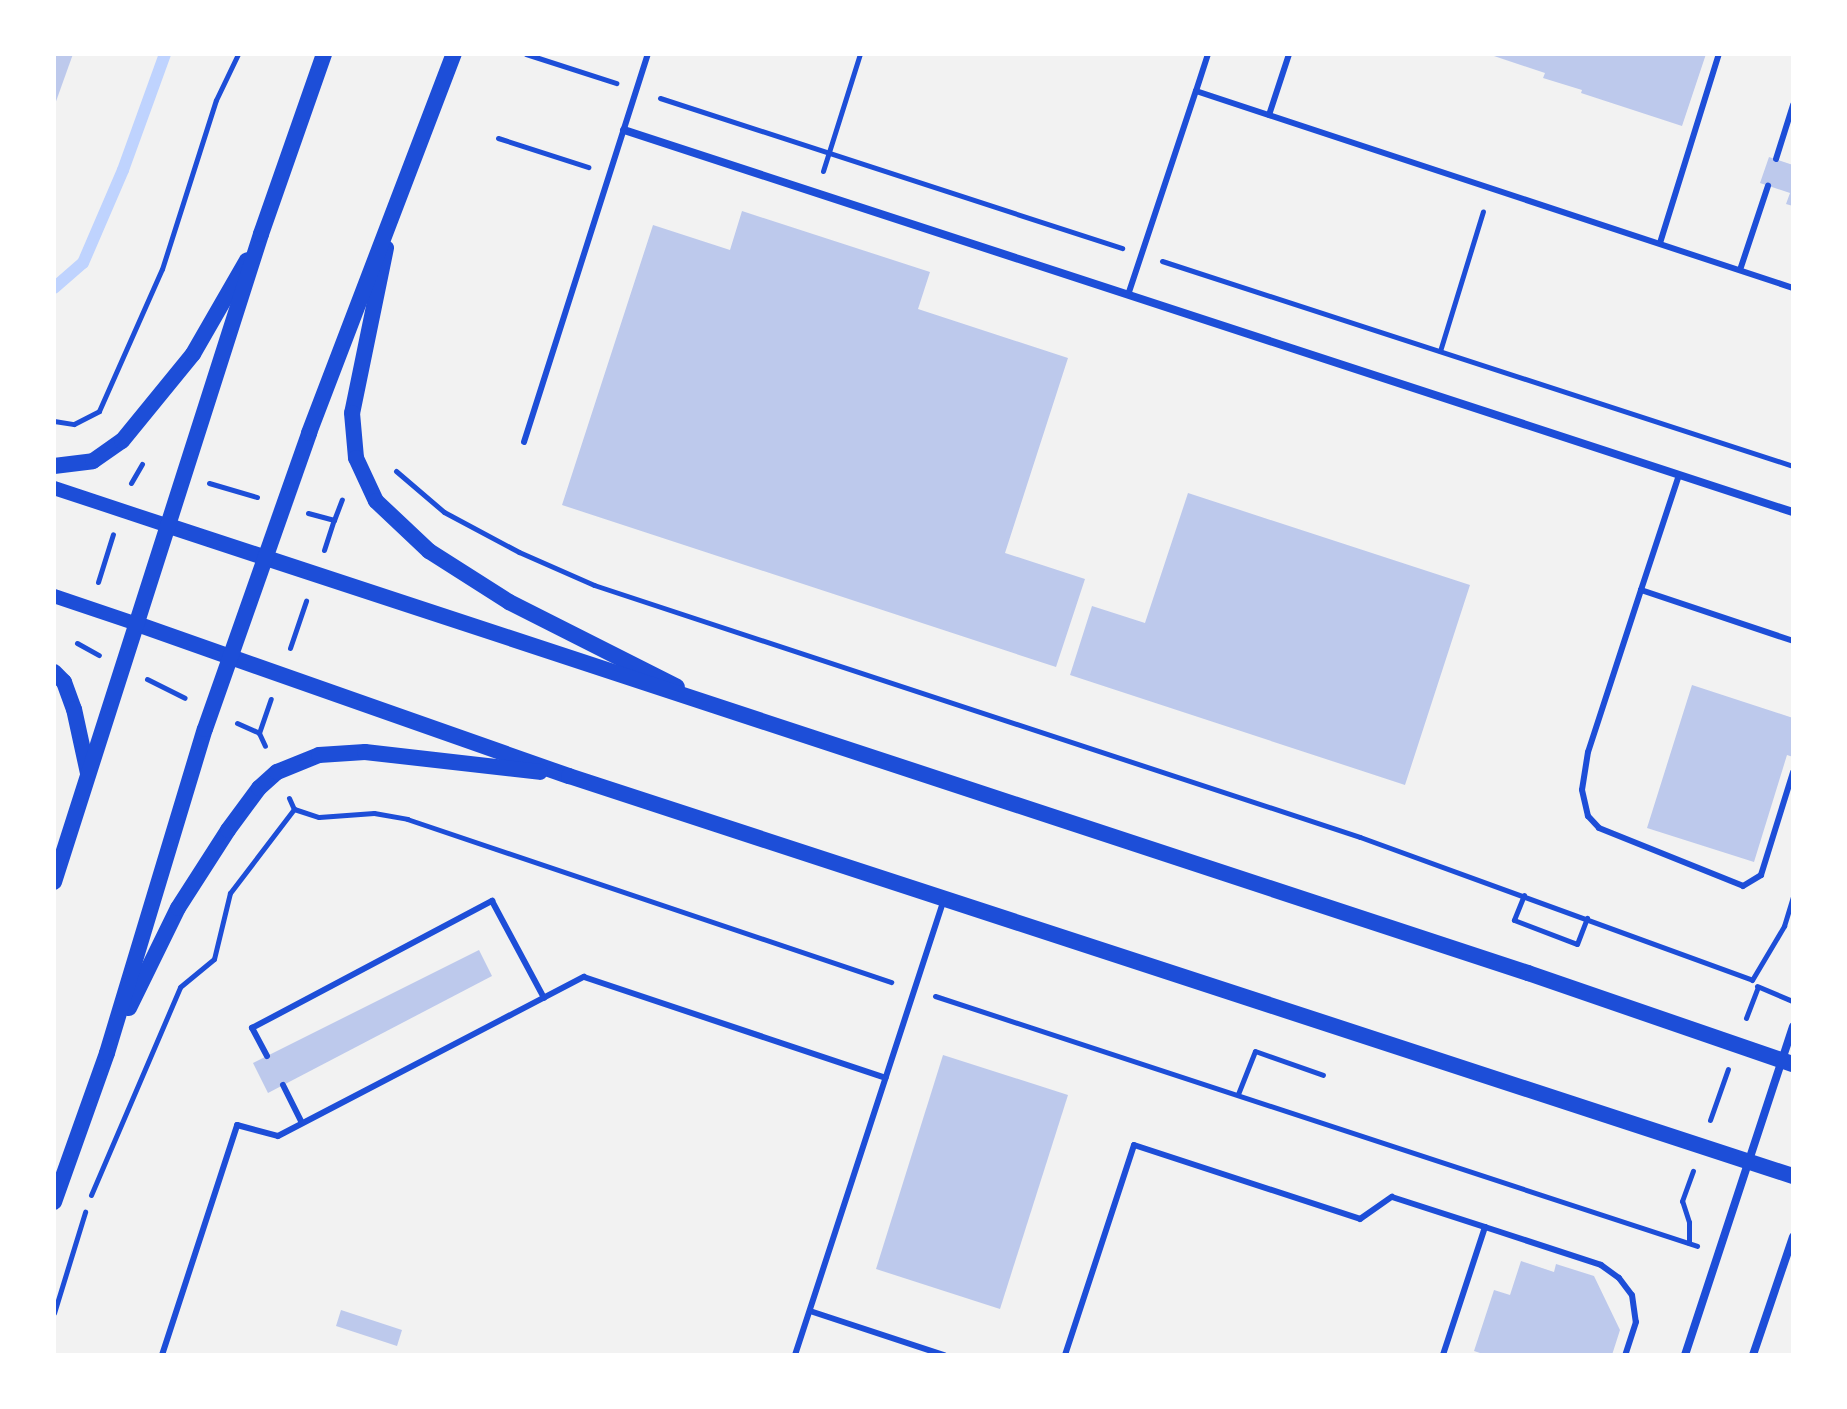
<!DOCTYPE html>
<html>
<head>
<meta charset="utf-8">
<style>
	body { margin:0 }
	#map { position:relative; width:1847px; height:1409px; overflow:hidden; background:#f2f2f2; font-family:"DejaVu Sans",sans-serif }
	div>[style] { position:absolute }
	.stream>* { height:12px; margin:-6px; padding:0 6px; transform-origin:6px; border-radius:6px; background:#bfd3fe }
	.building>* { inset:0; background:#bdc9ec }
	.path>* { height:5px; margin:-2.5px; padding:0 2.5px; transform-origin:2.5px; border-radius:2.5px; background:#1d4ed8 }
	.service>* { height:6px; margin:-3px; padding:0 3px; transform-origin:3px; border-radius:3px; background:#1d4ed8 }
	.minor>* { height:8px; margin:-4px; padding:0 4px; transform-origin:4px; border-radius:4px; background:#1d4ed8 }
	.tertiary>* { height:14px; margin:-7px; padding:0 7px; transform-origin:7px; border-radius:7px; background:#1d4ed8 }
	.secondary>* { height:16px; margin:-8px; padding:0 8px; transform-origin:8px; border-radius:8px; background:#1d4ed8 }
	span { translate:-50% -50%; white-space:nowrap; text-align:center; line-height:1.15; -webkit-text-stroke:7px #fff; paint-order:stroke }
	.frame { position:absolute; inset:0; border:56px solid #fff; pointer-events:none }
</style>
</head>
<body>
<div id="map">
	<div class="stream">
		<i style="left:54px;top:288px;width:38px;rotate:-41deg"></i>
		<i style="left:83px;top:263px;width:101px;rotate:-66.7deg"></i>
		<i style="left:123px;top:170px;width:123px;rotate:-70.1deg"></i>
	</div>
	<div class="building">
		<i style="clip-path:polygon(54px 54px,73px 54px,54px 107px)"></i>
		<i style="clip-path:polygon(1488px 54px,1706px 54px,1682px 126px,1581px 93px,1582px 90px,1543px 78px,1545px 73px)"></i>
		<i style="clip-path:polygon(1769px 157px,1793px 165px,1793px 206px,1786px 204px,1790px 193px,1760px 183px)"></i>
		<i style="clip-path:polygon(742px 211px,930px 272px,918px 309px,1068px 358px,1005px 553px,1085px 579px,1056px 667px,562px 505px,653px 225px,730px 250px)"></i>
		<i style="clip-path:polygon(1188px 493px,1470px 585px,1405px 785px,1070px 675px,1092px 606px,1145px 623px)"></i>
		<i style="clip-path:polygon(1692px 685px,1793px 718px,1793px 757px,1787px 755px,1754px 862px,1647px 828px)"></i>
		<i style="clip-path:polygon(479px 950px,492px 976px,268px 1093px,253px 1063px)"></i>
		<i style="clip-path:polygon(943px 1055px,1068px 1095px,1000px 1309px,876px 1269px)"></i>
		<i style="clip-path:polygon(1521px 1261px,1554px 1272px,1556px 1264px,1594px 1276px,1620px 1330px,1612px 1355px,1486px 1355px,1474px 1351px,1494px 1290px,1510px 1295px)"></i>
		<i style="clip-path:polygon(341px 1310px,402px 1330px,397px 1346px,336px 1326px)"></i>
	</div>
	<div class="path">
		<i style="left:526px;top:54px;width:95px;rotate:17.9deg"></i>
		<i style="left:660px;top:98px;width:486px;rotate:18deg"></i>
		<i style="left:498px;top:138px;width:95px;rotate:17.9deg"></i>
		<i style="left:823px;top:171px;width:123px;rotate:-72.5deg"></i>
		<i style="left:1162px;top:261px;width:663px;rotate:18deg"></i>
		<i style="left:1440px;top:351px;width:146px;rotate:-72.9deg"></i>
		<i style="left:54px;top:421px;width:20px;rotate:9deg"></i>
		<i style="left:74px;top:424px;width:28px;rotate:-27deg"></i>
		<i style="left:99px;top:411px;width:155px;rotate:-66.1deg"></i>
		<i style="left:162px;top:269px;width:177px;rotate:-72.3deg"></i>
		<i style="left:216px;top:100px;width:51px;rotate:-64.4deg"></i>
		<i style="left:396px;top:471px;width:63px;rotate:40.5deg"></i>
		<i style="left:444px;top:512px;width:85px;rotate:28.1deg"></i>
		<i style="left:519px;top:552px;width:82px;rotate:23.7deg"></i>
		<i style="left:594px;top:585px;width:806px;rotate:18.21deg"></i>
		<i style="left:1360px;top:837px;width:417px;rotate:20deg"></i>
		<i style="left:1752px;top:980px;width:63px;rotate:-59.3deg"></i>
		<i style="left:1784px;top:926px;width:30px;rotate:-73deg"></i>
		<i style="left:131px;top:483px;width:22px;rotate:-60deg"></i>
		<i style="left:209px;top:483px;width:50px;rotate:16.3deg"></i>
		<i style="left:308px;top:513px;width:27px;rotate:15deg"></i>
		<i style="left:334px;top:520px;width:22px;rotate:-69deg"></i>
		<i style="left:324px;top:550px;width:32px;rotate:-72deg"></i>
		<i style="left:98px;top:582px;width:50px;rotate:-72.6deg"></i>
		<i style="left:77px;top:643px;width:25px;rotate:29deg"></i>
		<i style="left:290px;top:648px;width:50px;rotate:-71.2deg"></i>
		<i style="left:147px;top:679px;width:42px;rotate:26.6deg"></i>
		<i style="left:237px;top:723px;width:24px;rotate:24deg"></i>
		<i style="left:259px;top:733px;width:14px;rotate:65deg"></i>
		<i style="left:259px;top:733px;width:36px;rotate:-71deg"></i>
		<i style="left:289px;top:798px;width:12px;rotate:66deg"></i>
		<i style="left:294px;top:809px;width:26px;rotate:18deg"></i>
		<i style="left:319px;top:817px;width:55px;rotate:-4.2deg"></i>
		<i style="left:374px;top:813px;width:34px;rotate:10deg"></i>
		<i style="left:407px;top:819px;width:511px;rotate:18.61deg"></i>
		<i style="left:1524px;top:895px;width:27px;rotate:112deg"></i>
		<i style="left:1514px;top:920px;width:67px;rotate:20.9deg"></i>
		<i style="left:1577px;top:944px;width:28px;rotate:-69deg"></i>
		<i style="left:1757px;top:986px;width:38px;rotate:23deg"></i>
		<i style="left:935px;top:996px;width:802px;rotate:18.16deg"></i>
		<i style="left:1746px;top:1018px;width:33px;rotate:-69deg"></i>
		<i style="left:1238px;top:1094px;width:46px;rotate:-68.4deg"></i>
		<i style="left:1255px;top:1051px;width:72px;rotate:19.4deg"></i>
		<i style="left:1710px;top:1120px;width:54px;rotate:-70.6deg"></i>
		<i style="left:91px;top:1195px;width:226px;rotate:-66.8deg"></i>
		<i style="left:180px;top:987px;width:44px;rotate:-39.5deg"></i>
		<i style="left:214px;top:959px;width:68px;rotate:-76.4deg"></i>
		<i style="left:230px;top:893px;width:106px;rotate:-52.7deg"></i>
		<i style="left:1689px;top:1243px;width:21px;rotate:-90deg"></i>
		<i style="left:1689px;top:1222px;width:22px;rotate:-108deg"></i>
		<i style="left:1682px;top:1201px;width:32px;rotate:-70deg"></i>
		<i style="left:54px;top:1313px;width:106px;rotate:-72.9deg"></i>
	</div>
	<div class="service">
		<i style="left:1196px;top:91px;width:39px;rotate:-72deg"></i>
		<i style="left:1269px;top:115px;width:64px;rotate:-71.8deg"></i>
		<i style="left:1776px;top:159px;width:57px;rotate:-72.5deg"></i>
		<i style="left:1660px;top:243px;width:198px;rotate:-72.7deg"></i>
		<i style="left:1740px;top:270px;width:89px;rotate:-71.6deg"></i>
		<i style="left:1128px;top:295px;width:215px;rotate:-71.6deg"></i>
		<i style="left:1196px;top:91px;width:629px;rotate:18.26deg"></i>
		<i style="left:524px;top:442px;width:407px;rotate:-72.3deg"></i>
		<i style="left:1679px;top:475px;width:121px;rotate:108.3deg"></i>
		<i style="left:1641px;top:590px;width:160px;rotate:18.5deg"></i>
		<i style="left:1641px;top:590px;width:170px;rotate:108.1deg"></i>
		<i style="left:1588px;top:752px;width:38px;rotate:99deg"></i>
		<i style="left:1582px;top:790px;width:27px;rotate:77deg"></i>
		<i style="left:1588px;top:816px;width:16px;rotate:47deg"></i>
		<i style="left:1599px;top:828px;width:155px;rotate:21.9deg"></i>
		<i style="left:1743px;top:886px;width:21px;rotate:-31deg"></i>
		<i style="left:1761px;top:875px;width:108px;rotate:-72.7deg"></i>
		<i style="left:267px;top:1056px;width:32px;rotate:-118deg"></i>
		<i style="left:252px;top:1028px;width:272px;rotate:-27.9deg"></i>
		<i style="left:492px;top:901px;width:110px;rotate:61.8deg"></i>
		<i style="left:283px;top:1085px;width:42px;rotate:63.4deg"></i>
		<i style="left:1485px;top:1227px;width:122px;rotate:18.1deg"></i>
		<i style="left:1601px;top:1265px;width:22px;rotate:36deg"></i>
		<i style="left:1619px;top:1278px;width:21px;rotate:53deg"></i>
		<i style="left:1632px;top:1295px;width:27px;rotate:82deg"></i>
		<i style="left:1636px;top:1322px;width:35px;rotate:108deg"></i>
		<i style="left:810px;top:1311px;width:141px;rotate:18.2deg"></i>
		<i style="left:162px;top:1355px;width:242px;rotate:-71.9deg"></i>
		<i style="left:237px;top:1125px;width:42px;rotate:15deg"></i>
		<i style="left:278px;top:1136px;width:345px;rotate:-27.5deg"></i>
		<i style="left:584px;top:977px;width:318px;rotate:18.5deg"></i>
		<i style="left:795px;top:1355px;width:477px;rotate:-71.9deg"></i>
		<i style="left:1065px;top:1355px;width:221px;rotate:-71.8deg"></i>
		<i style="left:1134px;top:1145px;width:238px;rotate:18.1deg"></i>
		<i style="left:1360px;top:1219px;width:39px;rotate:-35deg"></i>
		<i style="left:1392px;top:1197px;width:98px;rotate:17.9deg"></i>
		<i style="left:1485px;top:1227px;width:135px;rotate:108.2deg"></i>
	</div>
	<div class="minor">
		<i style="left:624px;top:130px;width:1230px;rotate:18.1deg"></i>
		<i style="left:1685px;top:1355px;width:346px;rotate:-71.8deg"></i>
		<i style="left:1753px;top:1355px;width:125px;rotate:-71.3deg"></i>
	</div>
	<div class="tertiary">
		<i style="left:54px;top:488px;width:121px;rotate:18.3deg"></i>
		<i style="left:54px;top:596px;width:88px;rotate:18.6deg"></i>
	</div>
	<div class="secondary">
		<i style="left:386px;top:248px;width:168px;rotate:101.6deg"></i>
		<i style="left:352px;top:413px;width:45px;rotate:84.9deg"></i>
		<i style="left:356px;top:458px;width:47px;rotate:65.1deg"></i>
		<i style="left:376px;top:501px;width:73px;rotate:43.3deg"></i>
		<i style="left:429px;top:551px;width:95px;rotate:32.5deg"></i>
		<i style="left:509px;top:602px;width:188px;rotate:26.8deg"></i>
		<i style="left:54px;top:466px;width:39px;rotate:-7deg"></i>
		<i style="left:93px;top:461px;width:35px;rotate:-35deg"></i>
		<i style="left:122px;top:441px;width:112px;rotate:-50.8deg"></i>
		<i style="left:193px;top:354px;width:108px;rotate:-60.1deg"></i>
		<i style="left:169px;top:526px;width:1431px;rotate:18.21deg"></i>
		<i style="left:1528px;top:973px;width:280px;rotate:19deg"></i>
		<i style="left:137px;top:624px;width:458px;rotate:19.4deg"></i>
		<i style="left:569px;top:776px;width:1288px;rotate:18.1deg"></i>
		<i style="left:54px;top:672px;width:14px;rotate:45deg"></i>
		<i style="left:64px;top:682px;width:29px;rotate:70deg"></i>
		<i style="left:74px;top:709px;width:66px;rotate:77.7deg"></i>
		<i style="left:54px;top:882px;width:680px;rotate:-72.28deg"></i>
		<i style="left:261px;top:234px;width:191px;rotate:-70.7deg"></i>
		<i style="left:129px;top:1008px;width:111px;rotate:-63.9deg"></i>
		<i style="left:178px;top:908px;width:93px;rotate:-57.3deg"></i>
		<i style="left:228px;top:830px;width:52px;rotate:-53.6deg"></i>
		<i style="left:259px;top:788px;width:24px;rotate:-42deg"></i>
		<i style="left:277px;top:772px;width:45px;rotate:-22deg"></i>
		<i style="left:319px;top:755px;width:46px;rotate:-3.7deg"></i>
		<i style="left:365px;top:752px;width:176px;rotate:6.5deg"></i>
		<i style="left:54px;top:1202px;width:158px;rotate:-70.4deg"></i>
		<i style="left:107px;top:1053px;width:338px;rotate:-73.2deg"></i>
		<i style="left:205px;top:729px;width:314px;rotate:-70.6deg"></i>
		<i style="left:309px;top:433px;width:406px;rotate:-69.1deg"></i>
	</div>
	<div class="frame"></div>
</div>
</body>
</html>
